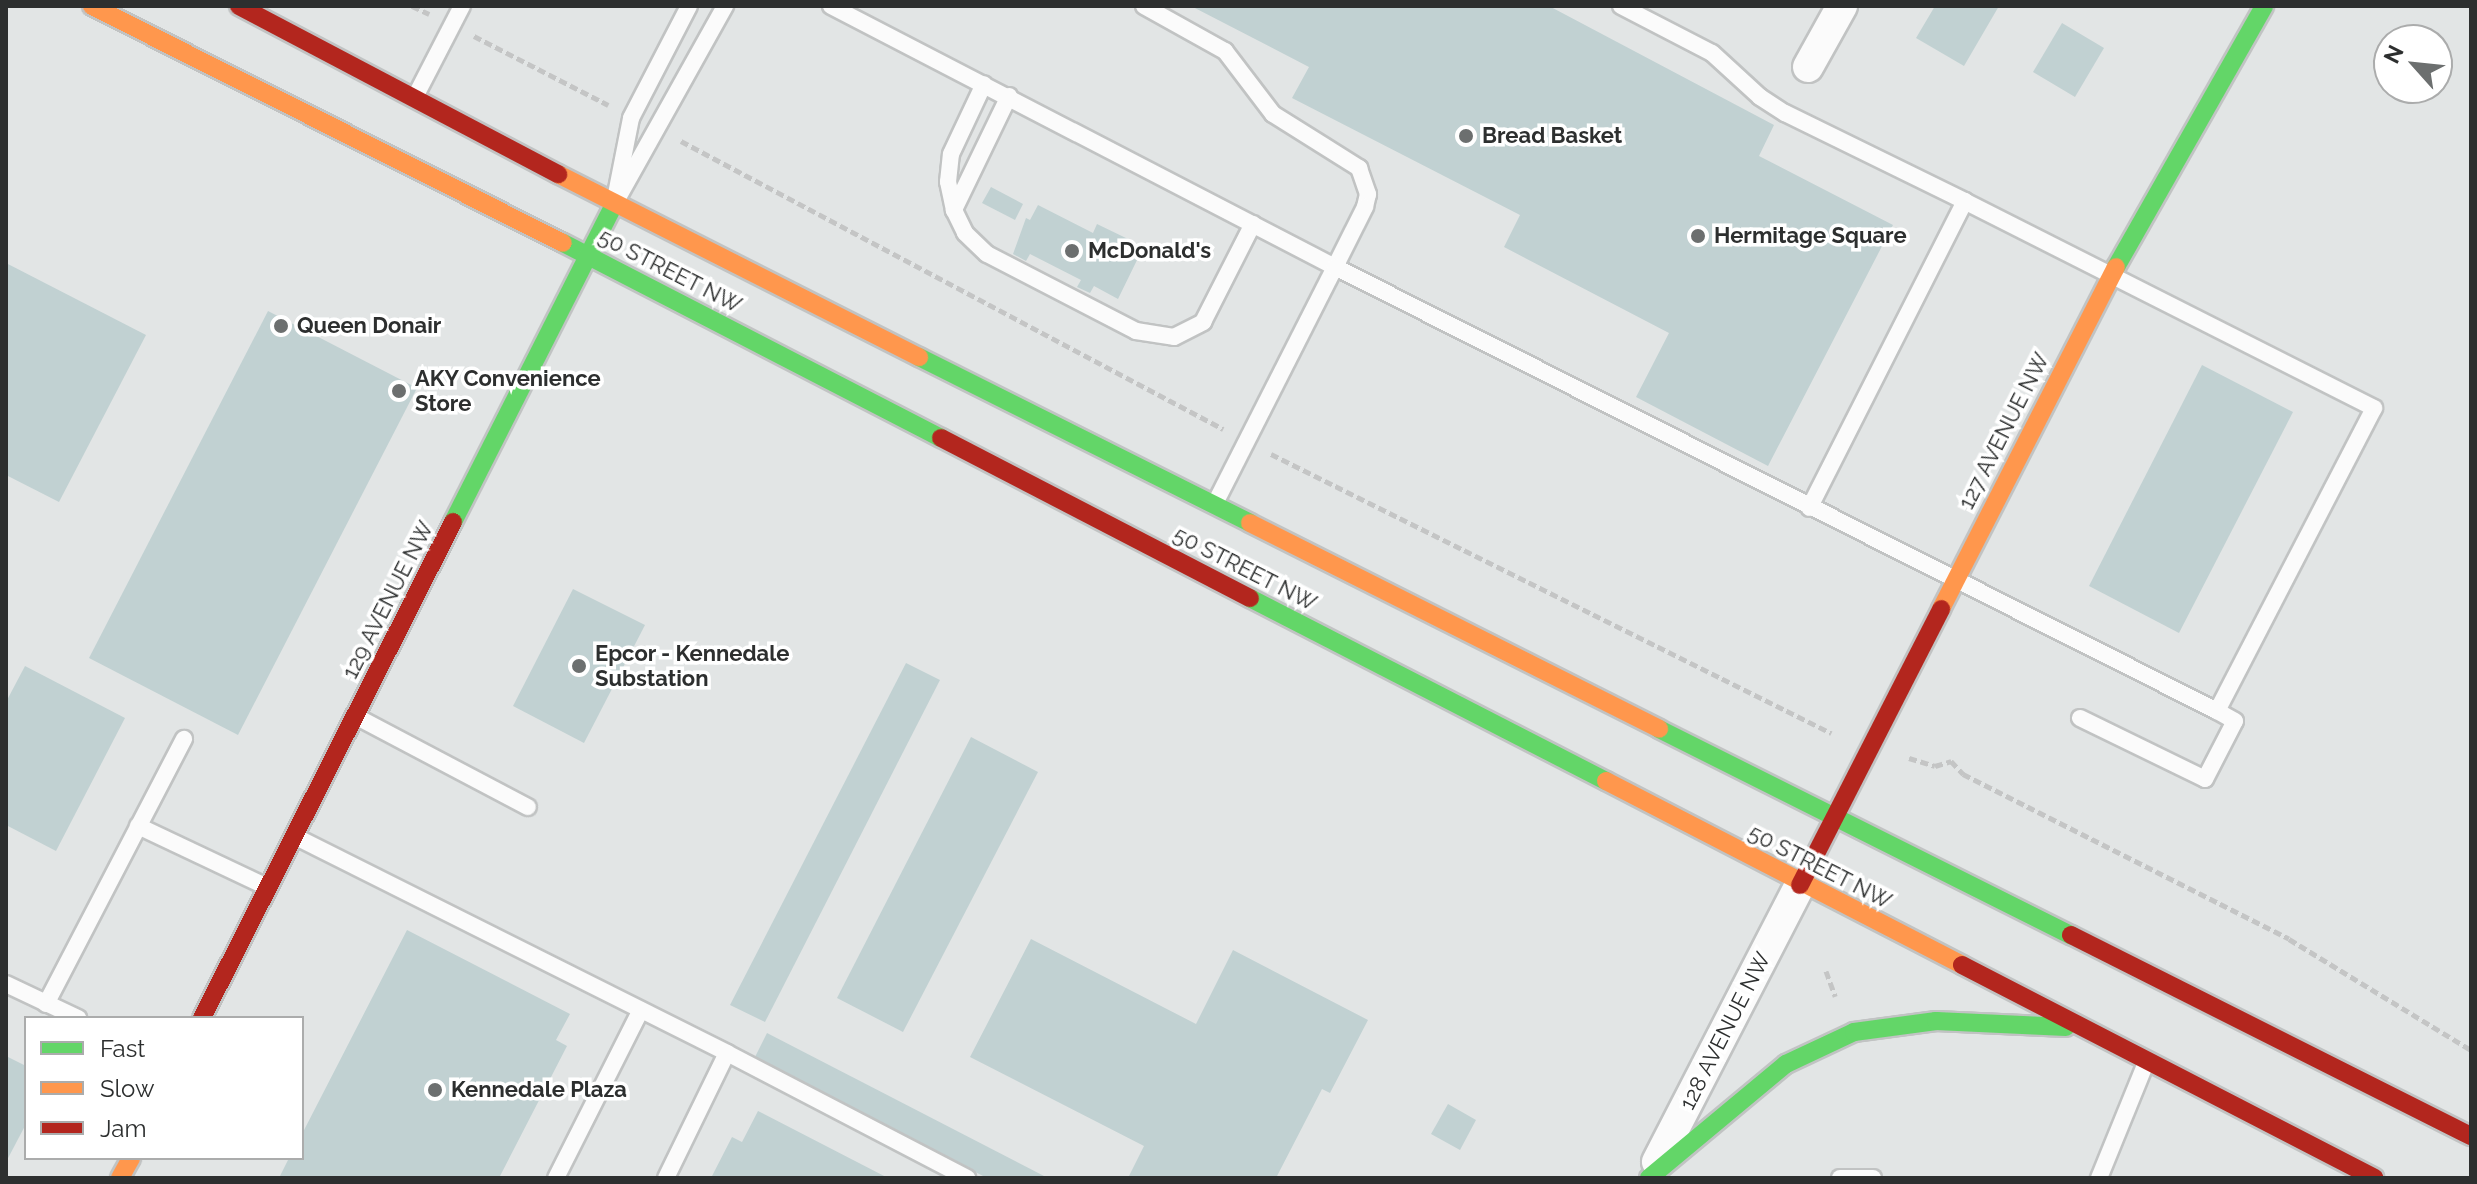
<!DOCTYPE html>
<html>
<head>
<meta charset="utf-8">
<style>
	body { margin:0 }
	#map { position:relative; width:2477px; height:1184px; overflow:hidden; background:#e2e5e5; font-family:Raleway,sans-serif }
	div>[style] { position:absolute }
	.building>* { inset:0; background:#c1d1d2 }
	.path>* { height:5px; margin-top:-2.5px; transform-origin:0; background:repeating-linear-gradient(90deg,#c4c5c5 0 8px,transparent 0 12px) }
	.roads { filter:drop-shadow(2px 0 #c1c3c3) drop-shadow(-2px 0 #c1c3c3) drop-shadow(0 2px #c1c3c3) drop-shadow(0 -2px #c1c3c3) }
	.lane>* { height:16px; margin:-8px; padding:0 8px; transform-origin:8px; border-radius:8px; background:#fbfbfb }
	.street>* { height:30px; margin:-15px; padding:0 15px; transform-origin:15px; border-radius:15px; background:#fbfbfb }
	.fast>* { height:18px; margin:-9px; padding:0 9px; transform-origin:9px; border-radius:9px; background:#63d668 }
	.slow>* { height:18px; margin:-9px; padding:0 9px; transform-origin:9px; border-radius:9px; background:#ff974d }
	.jam>* { height:18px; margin:-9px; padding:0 9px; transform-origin:9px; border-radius:9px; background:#b3261e }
	.dots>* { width:22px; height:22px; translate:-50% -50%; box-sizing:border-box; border:4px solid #fff; border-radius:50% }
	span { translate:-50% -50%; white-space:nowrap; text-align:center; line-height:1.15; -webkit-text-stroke:7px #fff; paint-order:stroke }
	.poi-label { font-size:22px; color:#2d2f2f; font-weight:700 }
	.left { translate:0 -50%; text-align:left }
	.street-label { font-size:22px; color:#2d2f2f }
	.frame { position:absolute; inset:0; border:8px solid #2d2f2f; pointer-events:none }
	.legend { position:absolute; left:24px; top:1016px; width:280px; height:144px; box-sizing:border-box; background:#fff; border:2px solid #abacac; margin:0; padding:10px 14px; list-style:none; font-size:24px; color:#2d2f2f }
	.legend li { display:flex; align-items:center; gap:16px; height:40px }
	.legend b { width:40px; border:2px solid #abacac }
	.north { position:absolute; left:2373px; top:24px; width:80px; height:80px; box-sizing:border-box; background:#fff; border:2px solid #abacac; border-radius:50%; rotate:297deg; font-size:22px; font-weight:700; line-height:32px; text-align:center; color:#2d2f2f }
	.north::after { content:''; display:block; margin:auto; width:28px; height:36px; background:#6c6f6f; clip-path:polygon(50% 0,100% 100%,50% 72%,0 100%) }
</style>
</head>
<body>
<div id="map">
	<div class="building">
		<i style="clip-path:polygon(1191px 6px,1549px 6px,1774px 125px,1759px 156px,1893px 225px,1768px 466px,1636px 397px,1669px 333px,1504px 247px,1520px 215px,1292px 98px,1309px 67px)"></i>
		<i style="clip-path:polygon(1935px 6px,1999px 6px,1964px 66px,1916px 38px)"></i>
		<i style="clip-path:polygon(2062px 23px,2104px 48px,2075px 97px,2033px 72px)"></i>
		<i style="clip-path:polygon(991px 187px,1023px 204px,1015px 220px,982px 203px)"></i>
		<i style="clip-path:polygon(1038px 205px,1093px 233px,1097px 224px,1128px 239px,1123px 248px,1139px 256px,1118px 299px,1094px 286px,1090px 293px,1077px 287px,1081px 280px,1030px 254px,1026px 261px,1013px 254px,1026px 218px,1030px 220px)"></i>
		<i style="clip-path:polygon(6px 263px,146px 335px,59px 502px,6px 475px)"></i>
		<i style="clip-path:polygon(268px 311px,417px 388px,238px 735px,89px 658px)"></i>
		<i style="clip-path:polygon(2202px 365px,2293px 412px,2179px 633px,2089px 586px)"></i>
		<i style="clip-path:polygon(573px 589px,645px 625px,584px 743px,513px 706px)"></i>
		<i style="clip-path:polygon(906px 663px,940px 680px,765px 1022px,730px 1005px)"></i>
		<i style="clip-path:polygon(25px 666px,125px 718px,56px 851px,6px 825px,6px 702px)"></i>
		<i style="clip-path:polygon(971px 737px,1038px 772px,903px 1032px,837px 998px)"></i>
		<i style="clip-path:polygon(407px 930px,570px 1014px,556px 1040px,567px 1046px,499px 1178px,279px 1178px,289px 1158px,302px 1158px,302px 1134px)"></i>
		<i style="clip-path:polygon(1031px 939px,1196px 1024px,1233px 950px,1368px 1020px,1330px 1093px,1322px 1089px,1276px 1178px,1128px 1178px,1144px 1146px,970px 1057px)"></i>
		<i style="clip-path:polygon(767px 1033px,1044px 1176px,1043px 1178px,987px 1178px,754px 1059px)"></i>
		<i style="clip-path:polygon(6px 1056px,26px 1066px,26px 1124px,6px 1162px)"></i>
		<i style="clip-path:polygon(1448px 1104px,1476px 1120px,1460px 1150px,1431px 1134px)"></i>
		<i style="clip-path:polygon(758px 1111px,888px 1178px,711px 1178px,732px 1137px,742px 1142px)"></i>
	</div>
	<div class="path">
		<i style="left:412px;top:6px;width:19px;rotate:25deg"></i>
		<i style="left:474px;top:36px;width:151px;rotate:27.2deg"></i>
		<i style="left:681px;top:141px;width:614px;rotate:27.98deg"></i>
		<i style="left:1271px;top:454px;width:626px;rotate:26.48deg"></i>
		<i style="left:1909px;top:758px;width:27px;rotate:17deg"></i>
		<i style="left:1935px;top:766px;width:17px;rotate:-17deg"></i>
		<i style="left:1951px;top:761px;width:18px;rotate:47deg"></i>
		<i style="left:1963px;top:774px;width:365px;rotate:26.8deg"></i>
		<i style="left:2289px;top:939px;width:213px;rotate:31.4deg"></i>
		<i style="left:1826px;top:971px;width:27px;rotate:70deg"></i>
	</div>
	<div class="roads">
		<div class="lane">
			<i style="left:831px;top:6px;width:568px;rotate:27.38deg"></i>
			<i style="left:1335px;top:267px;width:267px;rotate:116.9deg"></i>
			<i style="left:1144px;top:6px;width:93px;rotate:29.1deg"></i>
			<i style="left:1225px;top:51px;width:79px;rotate:52.7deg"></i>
			<i style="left:1273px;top:114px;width:102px;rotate:32.1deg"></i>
			<i style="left:1359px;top:168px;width:28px;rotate:71deg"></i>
			<i style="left:1368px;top:194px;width:13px;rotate:103deg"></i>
			<i style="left:1365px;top:207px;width:67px;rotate:116.6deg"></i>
			<i style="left:1335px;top:267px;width:987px;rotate:26.72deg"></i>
			<i style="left:2217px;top:711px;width:341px;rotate:-62.6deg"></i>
			<i style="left:2374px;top:408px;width:458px;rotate:-153.2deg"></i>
			<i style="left:1621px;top:6px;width:102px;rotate:27.3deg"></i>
			<i style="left:1712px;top:53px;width:65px;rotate:42.5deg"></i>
			<i style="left:1760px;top:97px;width:30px;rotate:33deg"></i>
			<i style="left:1785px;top:113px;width:200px;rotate:26.1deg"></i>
			<i style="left:1965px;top:201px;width:344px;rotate:116.9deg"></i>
			<i style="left:1009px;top:96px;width:127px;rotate:115.8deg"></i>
			<i style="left:954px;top:210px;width:25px;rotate:64deg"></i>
			<i style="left:965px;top:233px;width:30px;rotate:44deg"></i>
			<i style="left:987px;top:254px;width:168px;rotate:27.3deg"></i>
			<i style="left:1136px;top:331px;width:38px;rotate:9deg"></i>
			<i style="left:1174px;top:337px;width:33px;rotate:-27deg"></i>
			<i style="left:1203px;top:322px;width:110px;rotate:-63deg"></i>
			<i style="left:415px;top:97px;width:102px;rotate:-62.7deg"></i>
			<i style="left:616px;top:194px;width:77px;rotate:-78.8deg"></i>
			<i style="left:631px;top:118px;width:126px;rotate:-62.6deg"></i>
			<i style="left:615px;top:203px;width:226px;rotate:-60.8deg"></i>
			<i style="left:954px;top:210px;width:29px;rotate:-102deg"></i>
			<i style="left:948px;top:182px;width:28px;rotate:-84deg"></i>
			<i style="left:951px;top:154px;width:77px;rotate:-64.8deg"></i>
			<i style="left:357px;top:717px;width:193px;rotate:27.8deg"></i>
			<i style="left:2080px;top:718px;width:139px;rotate:26deg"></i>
			<i style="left:2205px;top:779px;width:65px;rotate:-62.7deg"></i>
			<i style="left:2235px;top:721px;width:21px;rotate:-151deg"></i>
			<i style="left:138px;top:826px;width:143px;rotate:25.3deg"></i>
			<i style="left:296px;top:837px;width:482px;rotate:26.6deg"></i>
			<i style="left:6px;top:984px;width:80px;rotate:25.3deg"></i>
			<i style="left:46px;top:1004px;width:299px;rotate:-62.5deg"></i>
			<i style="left:556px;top:1178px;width:188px;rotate:-63.2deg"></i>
			<i style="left:666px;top:1178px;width:139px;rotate:-64deg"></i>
			<i style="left:727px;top:1053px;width:271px;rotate:27.5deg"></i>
			<i style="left:1840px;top:1178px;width:33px"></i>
			<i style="left:2099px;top:1178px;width:124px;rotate:-67.8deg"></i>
		</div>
		<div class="street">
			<i style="left:1808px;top:67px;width:70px;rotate:-60.9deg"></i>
			<i style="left:1657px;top:1162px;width:312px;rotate:-62.7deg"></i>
		</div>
		<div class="fast">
			<i style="left:563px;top:243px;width:425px;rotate:27.3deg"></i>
			<i style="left:2116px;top:267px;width:300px;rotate:-60.4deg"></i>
			<i style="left:919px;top:357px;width:370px;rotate:26.6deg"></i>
			<i style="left:453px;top:522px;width:356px;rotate:-63.1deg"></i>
			<i style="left:1250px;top:598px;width:400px;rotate:27.2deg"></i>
			<i style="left:1659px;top:729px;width:461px;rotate:26.6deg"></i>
			<i style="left:1649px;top:1178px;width:178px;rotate:-39.8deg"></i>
			<i style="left:1786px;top:1064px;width:75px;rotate:-25.2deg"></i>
			<i style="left:1854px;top:1032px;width:83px;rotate:-7.6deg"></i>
			<i style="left:1936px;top:1021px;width:130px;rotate:2.6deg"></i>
		</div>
		<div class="slow">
			<i style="left:92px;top:6px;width:527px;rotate:26.71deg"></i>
			<i style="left:558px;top:174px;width:405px;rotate:26.9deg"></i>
			<i style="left:1250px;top:523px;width:458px;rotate:26.7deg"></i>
			<i style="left:1941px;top:609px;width:384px;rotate:-62.9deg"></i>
			<i style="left:1606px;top:781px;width:401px;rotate:27.3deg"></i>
			<i style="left:120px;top:1178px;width:23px;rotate:-61deg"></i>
		</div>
		<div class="jam">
			<i style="left:239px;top:6px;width:361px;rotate:27.8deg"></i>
			<i style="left:941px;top:438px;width:348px;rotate:27.4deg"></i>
			<i style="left:1800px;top:885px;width:310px;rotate:-62.9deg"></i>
			<i style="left:2071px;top:935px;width:448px;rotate:26.7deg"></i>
			<i style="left:1962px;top:965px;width:464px;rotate:27.3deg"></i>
			<i style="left:202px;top:1018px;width:556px;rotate:-63.16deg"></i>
		</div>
	</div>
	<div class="dots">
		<i style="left:1466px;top:136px;background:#6c6f6f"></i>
		<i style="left:1698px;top:236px;background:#6c6f6f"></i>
		<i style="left:1072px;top:251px;background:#6c6f6f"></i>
		<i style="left:281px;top:326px;background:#6c6f6f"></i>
		<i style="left:399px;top:391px;background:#6c6f6f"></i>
		<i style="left:579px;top:666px;background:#6c6f6f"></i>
		<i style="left:435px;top:1090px;background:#6c6f6f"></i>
	</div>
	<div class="poi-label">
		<span class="left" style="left:1482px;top:136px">Bread Basket</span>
		<span class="left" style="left:1714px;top:236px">Hermitage Square</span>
		<span class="left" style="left:1088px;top:251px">McDonald's</span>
		<span class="left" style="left:297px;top:326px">Queen Donair</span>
		<span class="left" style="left:415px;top:391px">AKY Convenience<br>Store</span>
		<span class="left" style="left:595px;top:666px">Epcor - Kennedale<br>Substation</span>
		<span class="left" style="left:451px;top:1090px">Kennedale Plaza</span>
	</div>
	<div class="street-label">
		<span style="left:670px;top:271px;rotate:27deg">50 STREET NW</span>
		<span style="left:2004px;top:431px;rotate:-63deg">127 AVENUE NW</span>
		<span style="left:1245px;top:569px;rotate:27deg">50 STREET NW</span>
		<span style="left:388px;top:600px;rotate:-63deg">129 AVENUE NW</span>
		<span style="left:1820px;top:867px;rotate:27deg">50 STREET NW</span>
		<span style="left:1725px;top:1031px;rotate:-63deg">128 AVENUE NW</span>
	</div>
	<div class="frame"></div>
	<ul class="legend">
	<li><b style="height:10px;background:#63d668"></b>Fast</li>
	<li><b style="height:10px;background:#ff974d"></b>Slow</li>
	<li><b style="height:10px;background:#b3261e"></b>Jam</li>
	</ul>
	<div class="north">N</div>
</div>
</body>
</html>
